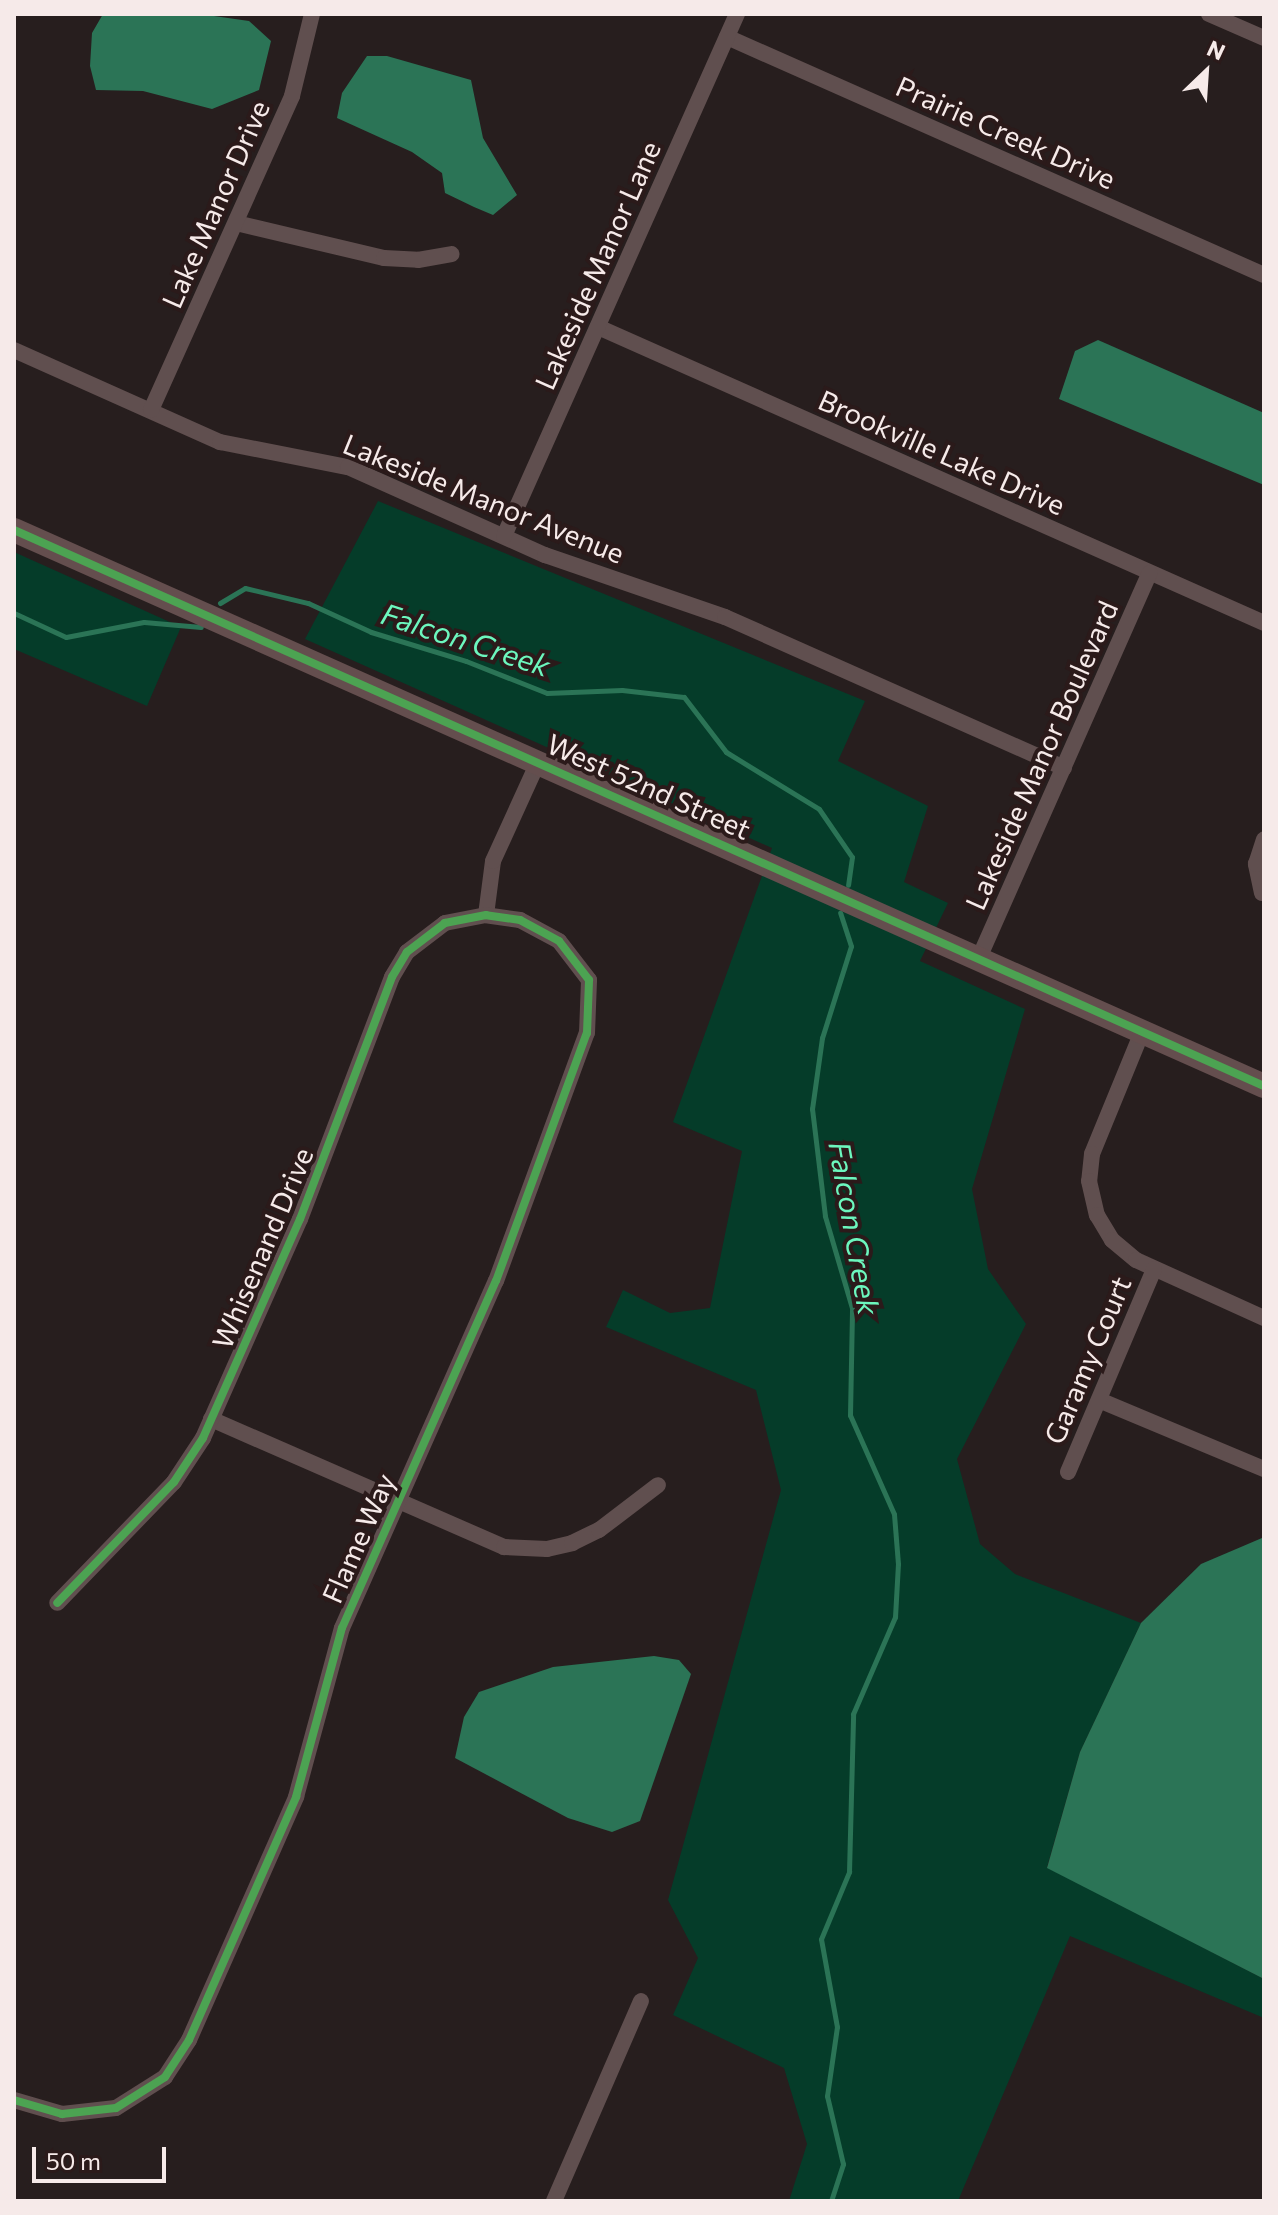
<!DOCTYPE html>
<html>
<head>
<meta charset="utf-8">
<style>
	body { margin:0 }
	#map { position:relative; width:1278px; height:2215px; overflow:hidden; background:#271e1e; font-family:Commissioner,sans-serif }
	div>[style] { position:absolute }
	.green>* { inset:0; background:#053c29 }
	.water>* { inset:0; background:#2b7456 }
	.stream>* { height:5px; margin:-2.5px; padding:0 2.5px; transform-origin:2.5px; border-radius:2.5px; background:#2b7456 }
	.street>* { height:16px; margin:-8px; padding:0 8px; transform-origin:8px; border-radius:8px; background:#604f4f }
	.secondary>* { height:24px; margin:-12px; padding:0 12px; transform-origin:12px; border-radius:12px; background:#644e4e }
	.cycleway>* { height:8px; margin:-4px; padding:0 4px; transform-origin:4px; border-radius:4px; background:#4ca352 }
	span { translate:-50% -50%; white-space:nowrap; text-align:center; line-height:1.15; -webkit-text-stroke:8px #2b1a1a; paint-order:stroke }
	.street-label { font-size:28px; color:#f6eae9 }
	.water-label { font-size:30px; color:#6cf7be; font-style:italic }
	.frame { position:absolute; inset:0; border:16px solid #f6eae9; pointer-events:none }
	.north { position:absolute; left:1166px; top:32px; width:80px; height:80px; -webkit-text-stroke:6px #2b1a1a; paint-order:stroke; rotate:25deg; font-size:22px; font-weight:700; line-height:32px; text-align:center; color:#f6eae9 }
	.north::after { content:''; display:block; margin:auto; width:28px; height:36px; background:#f6eae9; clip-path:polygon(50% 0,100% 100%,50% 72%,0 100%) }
	.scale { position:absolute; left:32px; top:2147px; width:134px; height:36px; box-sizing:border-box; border:4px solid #f6eae9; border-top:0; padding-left:10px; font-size:24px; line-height:28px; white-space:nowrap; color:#f6eae9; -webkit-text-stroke:6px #2b1a1a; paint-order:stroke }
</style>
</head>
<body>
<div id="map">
	<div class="green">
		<i style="clip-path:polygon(378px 501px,865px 701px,838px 761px,928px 806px,904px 882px,948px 903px,920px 961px,1025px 1009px,972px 1189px,988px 1269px,1026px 1324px,957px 1459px,980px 1544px,1015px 1574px,1141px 1623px,1080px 1752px,1047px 1867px,1264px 1979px,1264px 2018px,1070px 1936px,958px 2201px,789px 2201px,807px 2144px,784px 2068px,673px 2015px,698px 1958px,668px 1900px,781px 1490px,756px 1390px,606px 1327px,623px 1290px,670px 1313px,710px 1308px,742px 1151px,673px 1122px,772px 848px,305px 639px)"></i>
		<i style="clip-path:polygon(14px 552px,181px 627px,147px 706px,14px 649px)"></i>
	</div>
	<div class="water">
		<i style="clip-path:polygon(103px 14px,200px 14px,249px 21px,271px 41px,259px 90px,212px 109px,143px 91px,96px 90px,90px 66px,92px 33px)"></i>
		<i style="clip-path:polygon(367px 56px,387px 56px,471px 80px,483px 138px,517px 195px,493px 215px,474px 207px,445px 193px,442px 173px,412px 152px,337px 118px,342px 93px)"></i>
		<i style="clip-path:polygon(1098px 340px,1264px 413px,1264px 485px,1059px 399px,1075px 351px)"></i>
		<i style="clip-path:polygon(1262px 1538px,1264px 1541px,1264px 1979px,1047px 1868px,1080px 1752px,1141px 1623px,1201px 1564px)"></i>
		<i style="clip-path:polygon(654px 1656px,679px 1660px,691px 1674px,640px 1821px,612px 1832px,568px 1818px,455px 1758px,464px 1717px,479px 1692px,553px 1667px)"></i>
	</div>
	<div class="stream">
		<i style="left:220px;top:603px;width:29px;rotate:-31deg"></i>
		<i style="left:245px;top:588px;width:65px;rotate:13.4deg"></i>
		<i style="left:308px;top:603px;width:69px;rotate:24.7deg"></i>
		<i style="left:371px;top:632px;width:99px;rotate:17deg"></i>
		<i style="left:466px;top:661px;width:87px;rotate:21.6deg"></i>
		<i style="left:547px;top:693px;width:75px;rotate:-2.3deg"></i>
		<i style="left:622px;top:690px;width:62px;rotate:6.4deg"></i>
		<i style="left:684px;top:697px;width:69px;rotate:52.6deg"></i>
		<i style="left:726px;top:752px;width:109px;rotate:31.5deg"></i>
		<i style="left:819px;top:809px;width:58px;rotate:55.5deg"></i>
		<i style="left:852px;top:857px;width:28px;rotate:98deg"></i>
		<i style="left:14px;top:613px;width:57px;rotate:24.8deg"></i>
		<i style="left:66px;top:637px;width:79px;rotate:-10.9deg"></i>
		<i style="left:144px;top:622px;width:57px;rotate:5deg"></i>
		<i style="left:831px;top:2201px;width:39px;rotate:-72deg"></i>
		<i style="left:843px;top:2164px;width:70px;rotate:-103.2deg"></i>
		<i style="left:827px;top:2096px;width:70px;rotate:-81.8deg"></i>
		<i style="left:837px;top:2027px;width:89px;rotate:-100.3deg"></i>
		<i style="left:821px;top:1939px;width:73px;rotate:-67.3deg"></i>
		<i style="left:849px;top:1872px;width:158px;rotate:-88.5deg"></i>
		<i style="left:853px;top:1714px;width:106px;rotate:-66.6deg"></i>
		<i style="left:895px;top:1617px;width:53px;rotate:-86.8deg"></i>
		<i style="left:898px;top:1564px;width:50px;rotate:-94.6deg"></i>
		<i style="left:894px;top:1514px;width:108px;rotate:-114deg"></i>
		<i style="left:850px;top:1415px;width:107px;rotate:-88.9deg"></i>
		<i style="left:852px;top:1308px;width:96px;rotate:-106.4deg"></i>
		<i style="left:825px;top:1216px;width:108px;rotate:-96.9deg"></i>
		<i style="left:812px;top:1109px;width:72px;rotate:-82deg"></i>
		<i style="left:822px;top:1038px;width:96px;rotate:-72.5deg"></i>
		<i style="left:851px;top:946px;width:35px;rotate:-108deg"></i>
	</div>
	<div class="street">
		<i style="left:1209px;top:14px;width:60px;rotate:23.6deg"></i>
		<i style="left:727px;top:37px;width:587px;rotate:23.9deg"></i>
		<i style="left:236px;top:223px;width:152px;rotate:13.3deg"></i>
		<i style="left:384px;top:258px;width:34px;rotate:3deg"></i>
		<i style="left:418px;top:260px;width:34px;rotate:-10deg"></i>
		<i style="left:598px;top:327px;width:729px;rotate:23.96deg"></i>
		<i style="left:14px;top:350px;width:226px;rotate:24.1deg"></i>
		<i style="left:220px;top:442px;width:130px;rotate:11.1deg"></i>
		<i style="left:348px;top:467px;width:216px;rotate:24.1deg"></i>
		<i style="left:545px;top:555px;width:190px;rotate:19deg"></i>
		<i style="left:725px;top:617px;width:371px;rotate:24deg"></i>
		<i style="left:151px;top:410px;width:344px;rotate:-65.8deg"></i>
		<i style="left:292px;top:96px;width:84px;rotate:-76.3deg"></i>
		<i style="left:504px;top:536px;width:572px;rotate:-65.95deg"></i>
		<i style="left:1262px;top:893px;width:30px;rotate:-102deg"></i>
		<i style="left:1256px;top:864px;width:26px;rotate:-72deg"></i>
		<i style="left:486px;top:915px;width:54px;rotate:-82.6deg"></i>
		<i style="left:493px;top:861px;width:111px;rotate:-65.5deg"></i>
		<i style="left:979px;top:958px;width:421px;rotate:-66.1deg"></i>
		<i style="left:1142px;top:1032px;width:132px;rotate:112.3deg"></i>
		<i style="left:1092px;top:1154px;width:27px;rotate:96deg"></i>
		<i style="left:1089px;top:1181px;width:35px;rotate:77deg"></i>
		<i style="left:1097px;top:1215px;width:29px;rotate:59deg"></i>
		<i style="left:1112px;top:1240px;width:31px;rotate:40deg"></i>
		<i style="left:1136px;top:1260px;width:141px;rotate:24.4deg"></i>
		<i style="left:1099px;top:1400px;width:179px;rotate:22.7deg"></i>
		<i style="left:211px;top:1419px;width:320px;rotate:23.6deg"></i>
		<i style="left:504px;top:1547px;width:43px;rotate:2.7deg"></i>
		<i style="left:547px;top:1549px;width:26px;rotate:-13deg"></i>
		<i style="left:572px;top:1543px;width:30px;rotate:-26deg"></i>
		<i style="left:599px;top:1530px;width:74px;rotate:-37.3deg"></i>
		<i style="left:1068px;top:1472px;width:220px;rotate:-67deg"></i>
		<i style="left:14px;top:2100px;width:50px;rotate:16.3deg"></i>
		<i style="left:62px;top:2114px;width:54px;rotate:-6.3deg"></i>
		<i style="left:116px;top:2108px;width:58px;rotate:-32.3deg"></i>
		<i style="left:165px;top:2077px;width:44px;rotate:-57deg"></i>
		<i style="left:189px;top:2040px;width:266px;rotate:-66.2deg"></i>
		<i style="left:296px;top:1797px;width:175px;rotate:-74.8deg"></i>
		<i style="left:342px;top:1628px;width:380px;rotate:-66.1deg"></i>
		<i style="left:496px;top:1281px;width:264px;rotate:-69.9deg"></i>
		<i style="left:587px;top:1033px;width:53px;rotate:-87.8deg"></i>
		<i style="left:589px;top:980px;width:49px;rotate:-127.6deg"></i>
		<i style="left:559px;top:941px;width:44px;rotate:-151.7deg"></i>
		<i style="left:520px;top:920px;width:34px;rotate:-172deg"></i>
		<i style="left:486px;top:915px;width:42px;rotate:169deg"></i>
		<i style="left:445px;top:923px;width:48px;rotate:142.7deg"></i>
		<i style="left:407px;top:952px;width:29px;rotate:121deg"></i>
		<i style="left:392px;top:977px;width:259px;rotate:110.8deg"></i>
		<i style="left:300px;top:1219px;width:240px;rotate:113.9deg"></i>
		<i style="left:203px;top:1438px;width:53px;rotate:123.4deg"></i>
		<i style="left:174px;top:1482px;width:168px;rotate:134deg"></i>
		<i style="left:554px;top:2201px;width:218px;rotate:-66.5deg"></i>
	</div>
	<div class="secondary">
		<i style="left:14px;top:530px;width:1368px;rotate:23.98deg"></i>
	</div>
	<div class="cycleway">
		<i style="left:14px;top:530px;width:1368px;rotate:23.98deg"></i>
		<i style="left:14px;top:2100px;width:50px;rotate:16.3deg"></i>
		<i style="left:62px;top:2114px;width:54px;rotate:-6.3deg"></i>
		<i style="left:116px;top:2108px;width:58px;rotate:-32.3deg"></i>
		<i style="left:165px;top:2077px;width:44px;rotate:-57deg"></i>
		<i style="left:189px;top:2040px;width:266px;rotate:-66.2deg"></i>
		<i style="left:296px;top:1797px;width:175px;rotate:-74.8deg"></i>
		<i style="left:342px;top:1628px;width:380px;rotate:-66.1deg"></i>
		<i style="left:496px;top:1281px;width:264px;rotate:-69.9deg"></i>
		<i style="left:587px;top:1033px;width:53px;rotate:-87.8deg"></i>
		<i style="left:589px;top:980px;width:49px;rotate:-127.6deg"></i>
		<i style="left:559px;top:941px;width:44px;rotate:-151.7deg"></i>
		<i style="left:520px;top:920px;width:34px;rotate:-172deg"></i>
		<i style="left:486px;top:915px;width:42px;rotate:169deg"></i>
		<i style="left:445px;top:923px;width:48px;rotate:142.7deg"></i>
		<i style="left:407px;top:952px;width:29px;rotate:121deg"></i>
		<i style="left:392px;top:977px;width:259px;rotate:110.8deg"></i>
		<i style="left:300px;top:1219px;width:240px;rotate:113.9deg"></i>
		<i style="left:203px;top:1438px;width:53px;rotate:123.4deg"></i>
		<i style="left:174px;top:1482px;width:168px;rotate:134deg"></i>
	</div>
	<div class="street-label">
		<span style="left:1006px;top:132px;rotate:24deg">Prairie Creek Drive</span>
		<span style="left:215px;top:204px;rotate:-66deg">Lake Manor Drive</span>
		<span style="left:597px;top:265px;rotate:-66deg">Lakeside Manor Lane</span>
		<span style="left:942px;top:452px;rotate:24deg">Brookville Lake Drive</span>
		<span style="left:484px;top:498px;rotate:22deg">Lakeside Manor Avenue</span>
		<span style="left:1041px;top:755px;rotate:-66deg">Lakeside Manor Boulevard</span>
		<span style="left:649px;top:786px;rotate:24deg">West 52nd Street</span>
		<span style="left:262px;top:1248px;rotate:-67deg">Whisenand Drive</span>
		<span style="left:1087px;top:1360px;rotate:-67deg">Garamy Court</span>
		<span style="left:358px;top:1538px;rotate:-66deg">Flame Way</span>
	</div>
	<div class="water-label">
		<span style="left:466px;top:639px;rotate:18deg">Falcon Creek</span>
		<span style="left:855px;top:1228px;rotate:80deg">Falcon Creek</span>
	</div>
	<div class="frame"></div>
	<div class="north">N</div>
	<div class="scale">50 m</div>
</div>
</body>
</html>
